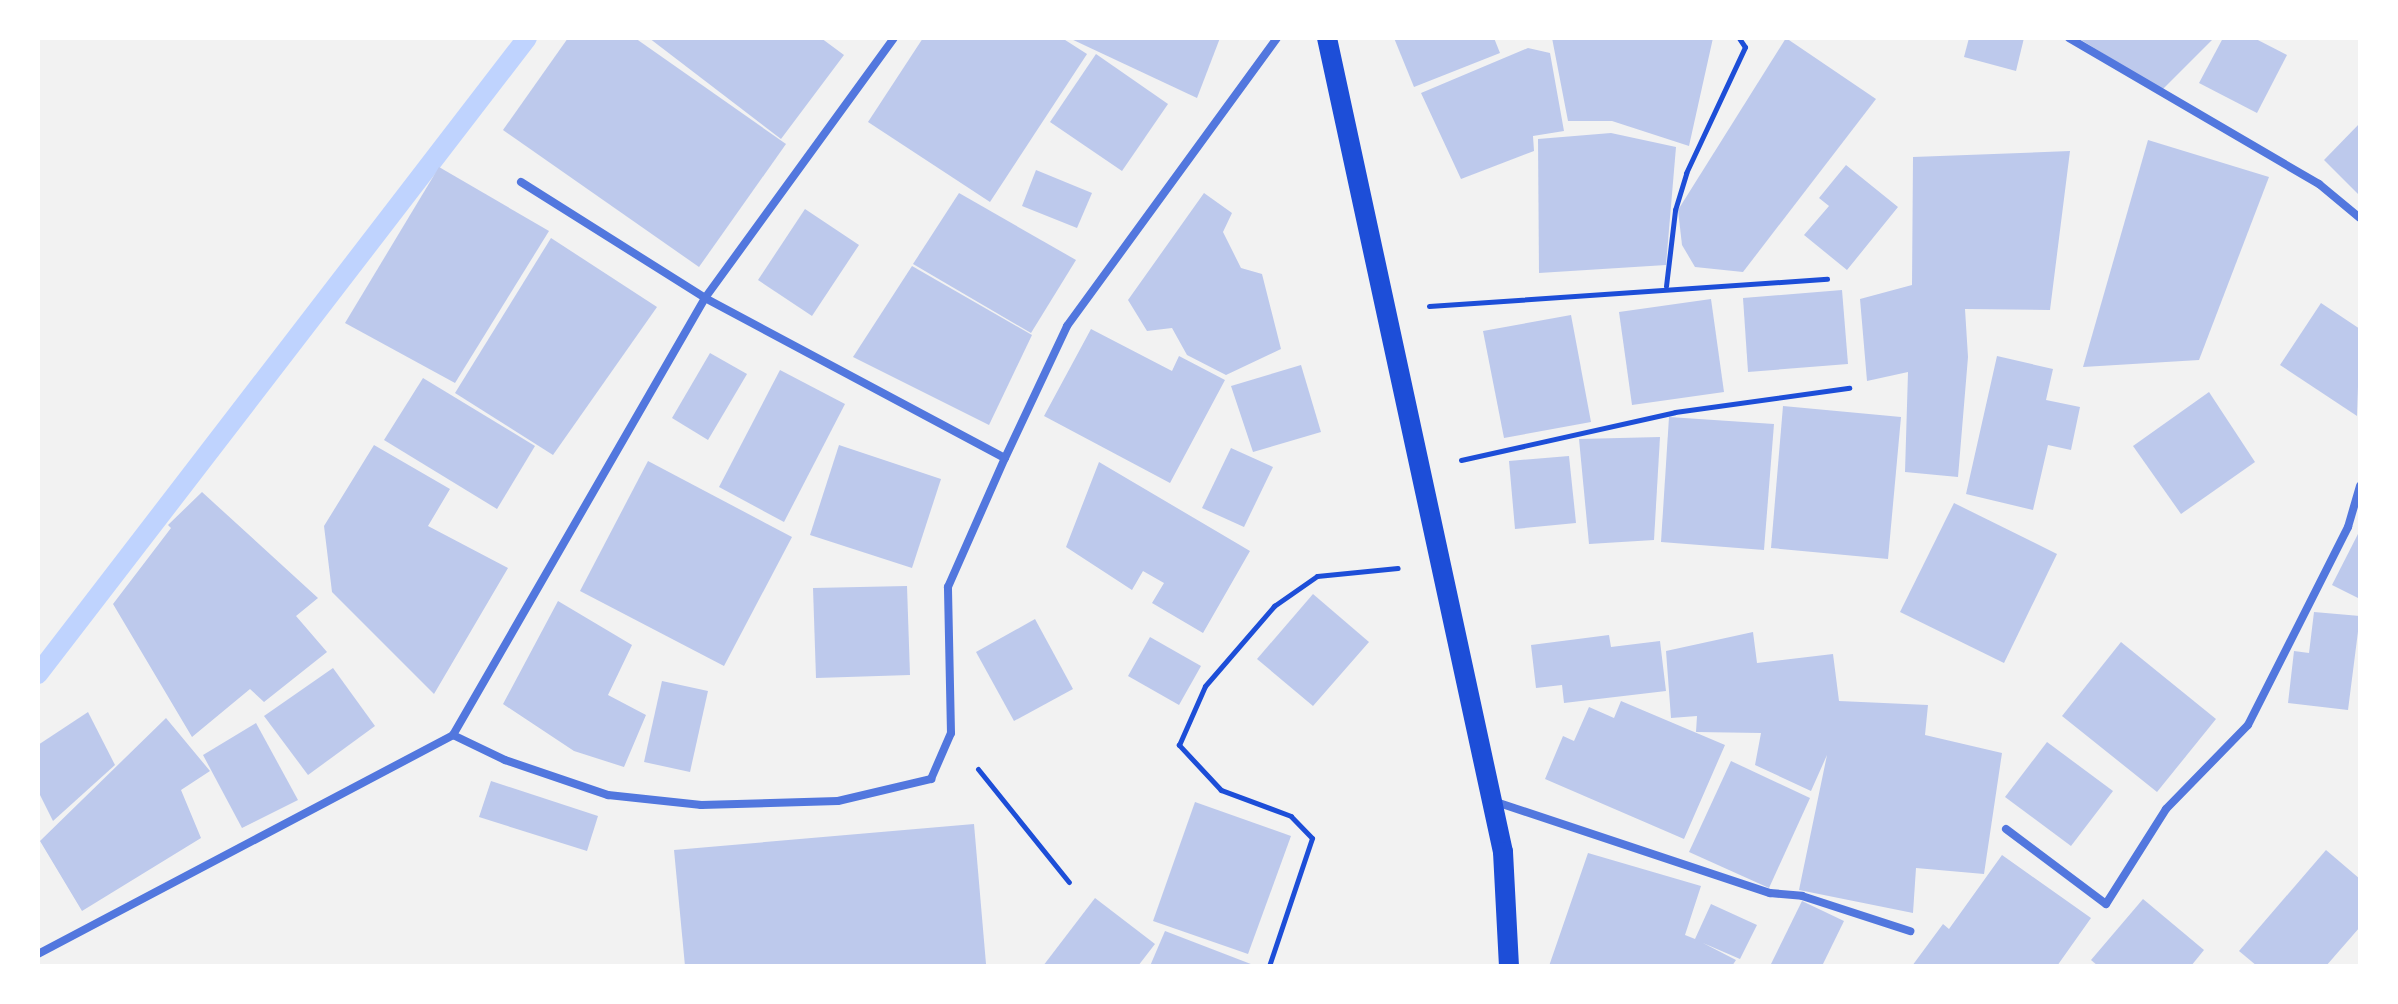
<!DOCTYPE html>
<html>
<head>
<meta charset="utf-8">
<style>
	body { margin:0 }
	#map { position:relative; width:2398px; height:1004px; overflow:hidden; background:#f2f2f2; font-family:Ubuntu,sans-serif }
	div>[style] { position:absolute }
	.stream>* { height:20px; margin:-10px; padding:0 10px; transform-origin:10px; border-radius:10px; background:#bfd3fe }
	.building>* { inset:0; background:#bdc9ec }
	.path>* { height:5px; margin:-2.5px; padding:0 2.5px; transform-origin:2.5px; border-radius:2.5px; background:#1d4ed8 }
	.minor>* { height:8px; margin:-4px; padding:0 4px; transform-origin:4px; border-radius:4px; background:#5277de }
	.primary>* { height:20px; margin:-10px; padding:0 10px; transform-origin:10px; border-radius:10px; background:#1d4ed8 }
	span { translate:-50% -50%; white-space:nowrap; text-align:center; line-height:1.15; -webkit-text-stroke:8px #fff; paint-order:stroke }
	.frame { position:absolute; inset:0; border:40px solid #fff; pointer-events:none }
</style>
</head>
<body>
<div id="map">
	<div class="stream">
		<i style="left:38px;top:674px;width:802px;rotate:-52.44deg"></i>
	</div>
	<div class="building">
		<i style="clip-path:polygon(568px 38px,635px 38px,786px 144px,699px 267px,503px 130px)"></i>
		<i style="clip-path:polygon(649px 38px,821px 38px,844px 55px,781px 139px)"></i>
		<i style="clip-path:polygon(923px 38px,1062px 38px,1087px 54px,990px 202px,868px 122px)"></i>
		<i style="clip-path:polygon(1069px 38px,1220px 38px,1197px 98px)"></i>
		<i style="clip-path:polygon(1394px 38px,1494px 38px,1500px 53px,1414px 87px)"></i>
		<i style="clip-path:polygon(1552px 38px,1713px 38px,1689px 146px,1612px 121px,1568px 121px)"></i>
		<i style="clip-path:polygon(1786px 38px,1876px 99px,1743px 272px,1695px 267px,1682px 245px,1678px 210px)"></i>
		<i style="clip-path:polygon(1969px 38px,2024px 38px,2016px 71px,1964px 57px)"></i>
		<i style="clip-path:polygon(2078px 38px,2214px 38px,2162px 90px)"></i>
		<i style="clip-path:polygon(2223px 38px,2254px 38px,2287px 55px,2257px 113px,2199px 83px)"></i>
		<i style="clip-path:polygon(1528px 48px,1550px 53px,1564px 131px,1533px 136px,1534px 151px,1461px 179px,1421px 93px)"></i>
		<i style="clip-path:polygon(1096px 54px,1168px 104px,1122px 171px,1050px 122px)"></i>
		<i style="clip-path:polygon(2360px 123px,2360px 196px,2324px 160px)"></i>
		<i style="clip-path:polygon(1611px 133px,1676px 147px,1666px 265px,1539px 273px,1538px 139px)"></i>
		<i style="clip-path:polygon(2148px 140px,2269px 177px,2199px 360px,2083px 367px)"></i>
		<i style="clip-path:polygon(2070px 151px,2050px 310px,1965px 309px,1968px 357px,1958px 477px,1905px 472px,1908px 372px,1867px 381px,1860px 299px,1912px 285px,1913px 157px)"></i>
		<i style="clip-path:polygon(1846px 165px,1898px 207px,1847px 270px,1804px 235px,1829px 206px,1819px 198px)"></i>
		<i style="clip-path:polygon(439px 167px,549px 231px,455px 383px,345px 323px)"></i>
		<i style="clip-path:polygon(1036px 170px,1092px 193px,1077px 228px,1022px 206px)"></i>
		<i style="clip-path:polygon(959px 193px,1076px 260px,1031px 333px,913px 264px)"></i>
		<i style="clip-path:polygon(1204px 193px,1232px 213px,1223px 232px,1241px 268px,1262px 274px,1281px 349px,1226px 375px,1187px 355px,1172px 328px,1147px 331px,1128px 300px)"></i>
		<i style="clip-path:polygon(805px 209px,859px 245px,812px 316px,758px 280px)"></i>
		<i style="clip-path:polygon(551px 238px,657px 307px,553px 455px,455px 393px)"></i>
		<i style="clip-path:polygon(912px 266px,1032px 335px,989px 425px,853px 357px)"></i>
		<i style="clip-path:polygon(1842px 290px,1848px 364px,1748px 372px,1743px 298px)"></i>
		<i style="clip-path:polygon(1711px 299px,1724px 392px,1632px 405px,1619px 312px)"></i>
		<i style="clip-path:polygon(2321px 303px,2360px 329px,2357px 416px,2280px 365px)"></i>
		<i style="clip-path:polygon(1571px 315px,1591px 422px,1504px 438px,1483px 331px)"></i>
		<i style="clip-path:polygon(1091px 329px,1172px 371px,1179px 356px,1225px 380px,1170px 483px,1044px 416px)"></i>
		<i style="clip-path:polygon(710px 353px,747px 374px,708px 440px,672px 418px)"></i>
		<i style="clip-path:polygon(1997px 356px,2053px 369px,2046px 400px,2080px 407px,2071px 450px,2048px 445px,2033px 510px,1966px 494px)"></i>
		<i style="clip-path:polygon(1301px 365px,1321px 432px,1253px 452px,1231px 386px)"></i>
		<i style="clip-path:polygon(780px 370px,845px 404px,784px 522px,719px 487px)"></i>
		<i style="clip-path:polygon(423px 378px,535px 446px,497px 509px,384px 440px)"></i>
		<i style="clip-path:polygon(2209px 392px,2255px 462px,2181px 514px,2133px 446px)"></i>
		<i style="clip-path:polygon(1783px 406px,1901px 417px,1888px 559px,1771px 548px)"></i>
		<i style="clip-path:polygon(1669px 417px,1774px 424px,1764px 550px,1661px 542px)"></i>
		<i style="clip-path:polygon(1660px 437px,1654px 540px,1589px 544px,1579px 439px)"></i>
		<i style="clip-path:polygon(374px 445px,450px 489px,428px 526px,508px 568px,434px 694px,332px 592px,324px 526px)"></i>
		<i style="clip-path:polygon(839px 445px,941px 479px,912px 568px,810px 535px)"></i>
		<i style="clip-path:polygon(1231px 448px,1273px 467px,1244px 527px,1202px 508px)"></i>
		<i style="clip-path:polygon(1569px 456px,1576px 523px,1515px 529px,1509px 461px)"></i>
		<i style="clip-path:polygon(648px 461px,792px 537px,724px 666px,580px 591px)"></i>
		<i style="clip-path:polygon(1099px 462px,1250px 551px,1203px 633px,1152px 603px,1164px 583px,1143px 571px,1132px 590px,1066px 547px)"></i>
		<i style="clip-path:polygon(202px 492px,318px 598px,296px 616px,327px 652px,264px 702px,250px 689px,192px 737px,113px 604px,171px 528px,168px 525px)"></i>
		<i style="clip-path:polygon(1954px 503px,2057px 554px,2004px 663px,1900px 612px)"></i>
		<i style="clip-path:polygon(2360px 530px,2360px 599px,2332px 585px)"></i>
		<i style="clip-path:polygon(907px 586px,910px 675px,816px 678px,813px 588px)"></i>
		<i style="clip-path:polygon(1313px 594px,1369px 642px,1313px 706px,1257px 659px)"></i>
		<i style="clip-path:polygon(558px 601px,632px 645px,608px 695px,646px 715px,624px 767px,574px 751px,503px 704px)"></i>
		<i style="clip-path:polygon(2314px 612px,2360px 616px,2348px 710px,2288px 703px,2294px 651px,2309px 653px)"></i>
		<i style="clip-path:polygon(1035px 619px,1073px 689px,1014px 721px,976px 652px)"></i>
		<i style="clip-path:polygon(1753px 632px,1757px 663px,1833px 654px,1839px 701px,1928px 705px,1925px 735px,2002px 753px,1984px 874px,1916px 868px,1913px 913px,1799px 890px,1827px 755px,1811px 791px,1755px 765px,1761px 733px,1696px 732px,1697px 716px,1671px 718px,1666px 651px)"></i>
		<i style="clip-path:polygon(1609px 635px,1611px 647px,1660px 641px,1666px 691px,1564px 703px,1562px 685px,1536px 688px,1531px 645px)"></i>
		<i style="clip-path:polygon(1150px 637px,1201px 666px,1179px 705px,1128px 676px)"></i>
		<i style="clip-path:polygon(2121px 642px,2216px 719px,2157px 792px,2062px 716px)"></i>
		<i style="clip-path:polygon(333px 668px,375px 726px,308px 775px,264px 716px)"></i>
		<i style="clip-path:polygon(662px 681px,708px 691px,690px 772px,644px 762px)"></i>
		<i style="clip-path:polygon(1621px 701px,1725px 745px,1684px 839px,1545px 779px,1563px 736px,1574px 741px,1589px 707px,1614px 718px)"></i>
		<i style="clip-path:polygon(88px 712px,115px 765px,53px 821px,38px 791px,38px 745px)"></i>
		<i style="clip-path:polygon(166px 718px,210px 771px,181px 790px,201px 838px,82px 911px,40px 841px)"></i>
		<i style="clip-path:polygon(256px 723px,298px 800px,242px 828px,203px 755px)"></i>
		<i style="clip-path:polygon(2047px 742px,2113px 791px,2071px 846px,2005px 797px)"></i>
		<i style="clip-path:polygon(1731px 761px,1810px 798px,1769px 888px,1689px 852px)"></i>
		<i style="clip-path:polygon(491px 781px,598px 816px,587px 851px,479px 817px)"></i>
		<i style="clip-path:polygon(1195px 802px,1291px 836px,1248px 954px,1153px 921px)"></i>
		<i style="clip-path:polygon(974px 824px,986px 964px,685px 966px,674px 850px)"></i>
		<i style="clip-path:polygon(2326px 850px,2360px 879px,2360px 927px,2326px 966px,2257px 966px,2239px 951px)"></i>
		<i style="clip-path:polygon(1588px 853px,1701px 886px,1685px 935px,1695px 939px,1711px 904px,1757px 925px,1740px 959px,1703px 943px,1736px 960px,1732px 966px,1549px 966px)"></i>
		<i style="clip-path:polygon(2002px 855px,2091px 918px,2057px 966px,1912px 966px,1943px 924px,1949px 929px)"></i>
		<i style="clip-path:polygon(1095px 898px,1155px 944px,1138px 966px,1043px 966px)"></i>
		<i style="clip-path:polygon(2143px 899px,2204px 950px,2191px 966px,2098px 966px,2091px 960px)"></i>
		<i style="clip-path:polygon(1802px 901px,1844px 921px,1822px 966px,1770px 966px)"></i>
		<i style="clip-path:polygon(1165px 931px,1256px 966px,1150px 966px)"></i>
	</div>
	<div class="path">
		<i style="left:1666px;top:286px;width:77px;rotate:-83.2deg"></i>
		<i style="left:1675px;top:210px;width:39px;rotate:-73deg"></i>
		<i style="left:1686px;top:173px;width:139px;rotate:-64.9deg"></i>
		<i style="left:1745px;top:47px;width:11px;rotate:-124deg"></i>
		<i style="left:1429px;top:306px;width:399px;rotate:-3.9deg"></i>
		<i style="left:1461px;top:460px;width:219px;rotate:-12.6deg"></i>
		<i style="left:1675px;top:412px;width:176px;rotate:-7.9deg"></i>
		<i style="left:978px;top:769px;width:145px;rotate:51.2deg"></i>
		<i style="left:1269px;top:966px;width:135px;rotate:-71.4deg"></i>
		<i style="left:1312px;top:838px;width:30px;rotate:-134deg"></i>
		<i style="left:1291px;top:816px;width:75px;rotate:-159.6deg"></i>
		<i style="left:1221px;top:790px;width:62px;rotate:-133deg"></i>
		<i style="left:1179px;top:745px;width:64px;rotate:-66.2deg"></i>
		<i style="left:1205px;top:686px;width:106px;rotate:-49.2deg"></i>
		<i style="left:1274px;top:606px;width:52px;rotate:-34.9deg"></i>
		<i style="left:1317px;top:576px;width:81px;rotate:-5.6deg"></i>
	</div>
	<div class="minor">
		<i style="left:2069px;top:38px;width:290px;rotate:30.3deg"></i>
		<i style="left:2319px;top:184px;width:53px;rotate:39.7deg"></i>
		<i style="left:521px;top:182px;width:218px;rotate:32.2deg"></i>
		<i style="left:705px;top:298px;width:340px;rotate:28.1deg"></i>
		<i style="left:453px;top:735px;width:58px;rotate:25.7deg"></i>
		<i style="left:505px;top:760px;width:109px;rotate:18.8deg"></i>
		<i style="left:608px;top:795px;width:94px;rotate:6.1deg"></i>
		<i style="left:701px;top:805px;width:137px;rotate:-1.7deg"></i>
		<i style="left:838px;top:801px;width:96px;rotate:-13.3deg"></i>
		<i style="left:931px;top:779px;width:50px;rotate:-66.5deg"></i>
		<i style="left:951px;top:733px;width:146px;rotate:-91.2deg"></i>
		<i style="left:948px;top:587px;width:141px;rotate:-66.2deg"></i>
		<i style="left:1005px;top:458px;width:146px;rotate:-64.8deg"></i>
		<i style="left:1067px;top:326px;width:356px;rotate:-53.9deg"></i>
		<i style="left:1493px;top:801px;width:292px;rotate:18.4deg"></i>
		<i style="left:1770px;top:893px;width:32px;rotate:5deg"></i>
		<i style="left:1802px;top:896px;width:114px;rotate:18deg"></i>
		<i style="left:2006px;top:829px;width:125px;rotate:36.9deg"></i>
		<i style="left:2106px;top:904px;width:112px;rotate:-57.7deg"></i>
		<i style="left:2166px;top:809px;width:117px;rotate:-45.7deg"></i>
		<i style="left:2248px;top:725px;width:222px;rotate:-63.2deg"></i>
		<i style="left:2348px;top:527px;width:43px;rotate:-73.7deg"></i>
		<i style="left:38px;top:954px;width:469px;rotate:-27.8deg"></i>
		<i style="left:453px;top:735px;width:504px;rotate:-60.03deg"></i>
		<i style="left:705px;top:298px;width:321px;rotate:-54deg"></i>
	</div>
	<div class="primary">
		<i style="left:1327px;top:38px;width:833px;rotate:77.8deg"></i>
		<i style="left:1503px;top:852px;width:114px;rotate:87deg"></i>
	</div>
	<div class="frame"></div>
</div>
</body>
</html>
